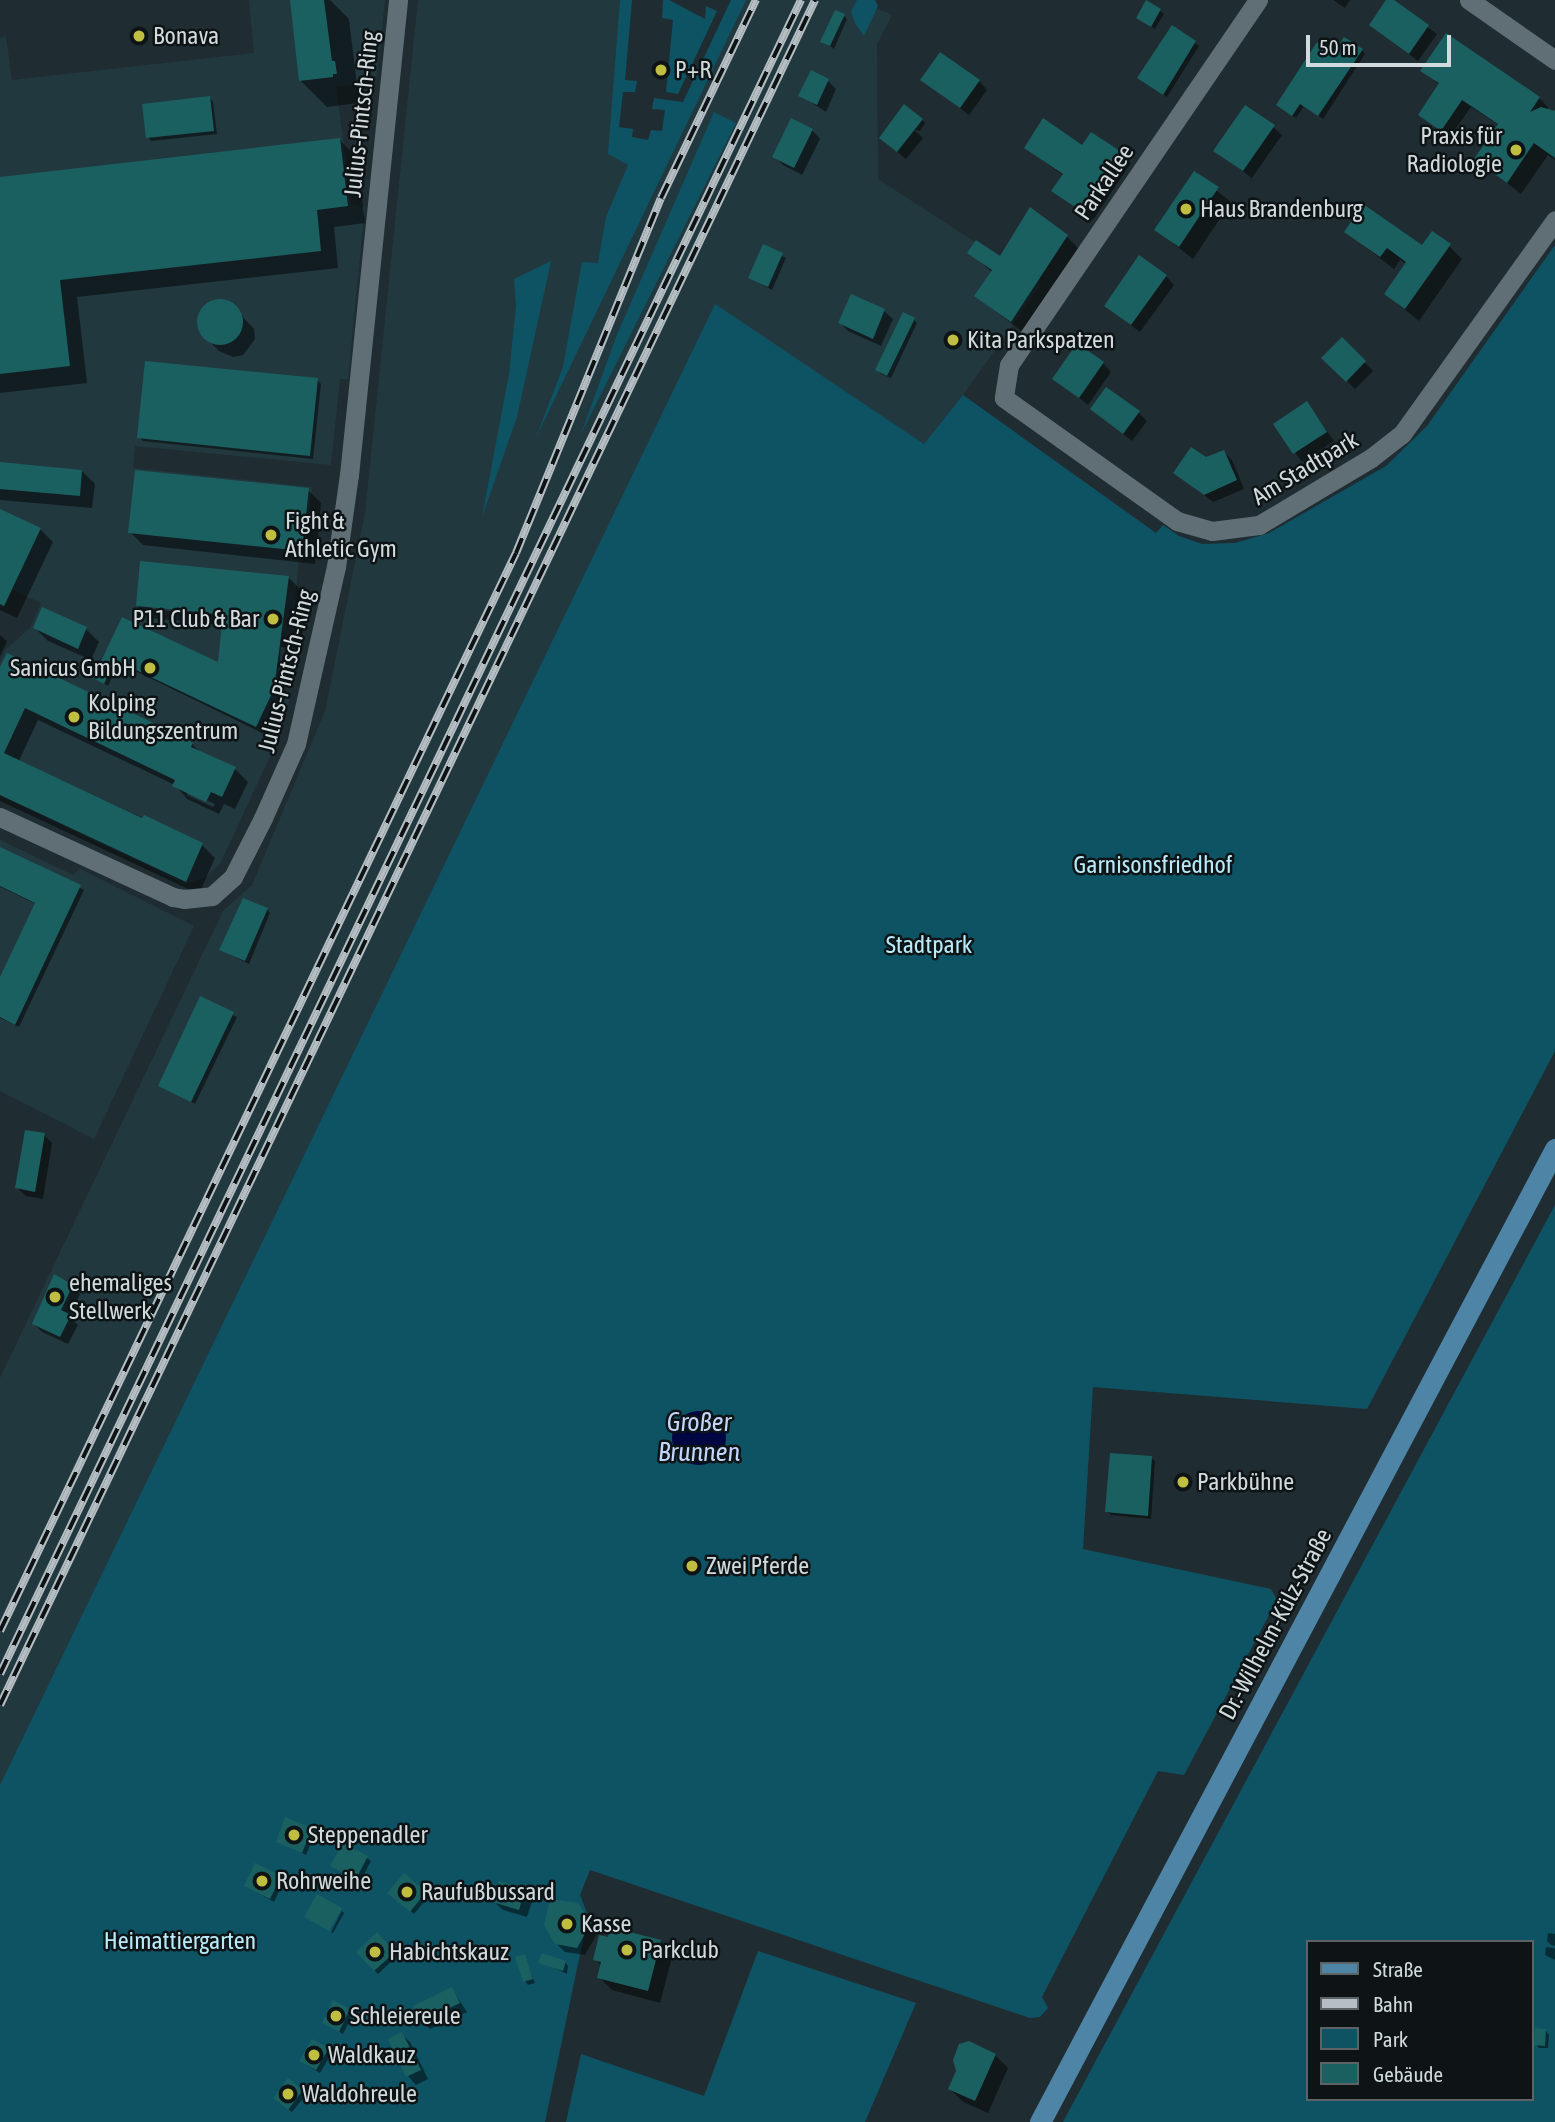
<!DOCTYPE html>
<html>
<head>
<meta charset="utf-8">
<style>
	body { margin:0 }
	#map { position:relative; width:1555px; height:2122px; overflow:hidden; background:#1f2d32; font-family:"Asap Condensed",sans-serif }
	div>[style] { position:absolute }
	.built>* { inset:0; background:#22383f }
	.green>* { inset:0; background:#0e5364 }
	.water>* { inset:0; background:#000641 }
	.round { border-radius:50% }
	.shadow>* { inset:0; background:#0007 }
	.building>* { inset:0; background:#1b6061 }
	.minor>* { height:19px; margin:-9.5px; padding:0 9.5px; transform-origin:9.5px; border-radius:9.5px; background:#5f6f75 }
	.major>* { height:21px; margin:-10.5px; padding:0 10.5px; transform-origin:10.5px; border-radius:10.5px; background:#4e84a6 }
	.rail>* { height:8px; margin-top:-4px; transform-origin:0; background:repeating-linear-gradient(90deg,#0e1416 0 16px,#b5bec2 0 32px); box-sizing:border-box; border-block:2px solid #b5bec2 }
	.dots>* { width:19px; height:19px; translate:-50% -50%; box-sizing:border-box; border:4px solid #0e1416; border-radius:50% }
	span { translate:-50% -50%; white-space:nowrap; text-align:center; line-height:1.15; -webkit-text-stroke:5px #0e1416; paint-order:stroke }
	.poi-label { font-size:24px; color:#d1dadd }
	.left { translate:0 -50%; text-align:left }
	.right { translate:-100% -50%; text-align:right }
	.street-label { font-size:24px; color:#d1dadd }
	.park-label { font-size:24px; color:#b8eafa }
	.water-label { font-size:26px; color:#c2d5fb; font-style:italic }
	.legend { position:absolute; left:1306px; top:1940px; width:228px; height:161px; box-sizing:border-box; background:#0e1416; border:2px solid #5c6366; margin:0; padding:9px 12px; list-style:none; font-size:21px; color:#d1dadd }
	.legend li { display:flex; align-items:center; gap:14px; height:35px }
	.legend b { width:35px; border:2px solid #5c6366 }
	.scale { position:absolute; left:1306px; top:35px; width:145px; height:32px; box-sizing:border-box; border:4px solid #d1dadd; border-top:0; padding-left:9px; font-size:21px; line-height:24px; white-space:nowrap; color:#d1dadd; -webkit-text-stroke:5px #0e1416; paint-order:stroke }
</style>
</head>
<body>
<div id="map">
	<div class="built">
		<i style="clip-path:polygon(249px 0,385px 0,376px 82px,336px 87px,352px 204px,365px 207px,348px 379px,340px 379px,331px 465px,135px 446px,133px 468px,312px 487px,305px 558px,299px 558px,292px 638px,283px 637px,277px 690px,290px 697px,280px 735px,220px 864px,206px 877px,186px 884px,0 796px,0 662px,6px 649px,30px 628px,41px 603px,13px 590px,4px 608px,0 607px,0 38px,6px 37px,12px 80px,254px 53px)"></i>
		<i style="clip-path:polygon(418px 0,626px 0,614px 139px,665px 148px,737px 0,857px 0,892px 15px,877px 44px,878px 179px,1041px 285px,963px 395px,924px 444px,715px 305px,0 1785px,0 1378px,223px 911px,252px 885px,325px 711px,365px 513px)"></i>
		<i style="clip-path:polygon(0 840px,73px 875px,80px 869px,194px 926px,94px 1139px,0 1091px)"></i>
	</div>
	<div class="green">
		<i style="clip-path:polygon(620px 0,632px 0,625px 80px,637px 81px,635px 92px,623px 92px,619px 127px,633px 129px,632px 137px,648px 140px,651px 130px,662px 131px,665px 110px,652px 109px,654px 98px,683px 102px,731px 0,746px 0,535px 440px,563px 367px,582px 262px,598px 263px,606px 217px,628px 165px,608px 154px)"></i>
		<i style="clip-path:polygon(663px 0,669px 0,705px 19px,706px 6px,717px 11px,678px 94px,666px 92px,673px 20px,662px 18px)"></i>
		<i style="clip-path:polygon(857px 0,875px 0,878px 6px,864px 36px,855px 23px,851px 12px)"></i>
		<i style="clip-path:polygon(714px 112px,736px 123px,581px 434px,616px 337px)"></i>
		<i style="clip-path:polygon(1555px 245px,1555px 1051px,1367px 1409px,1093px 1387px,1083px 1549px,1271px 1589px,1277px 1600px,1184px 1775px,1158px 1771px,1042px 1997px,1048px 2008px,1040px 2017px,1030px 2018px,590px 1870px,580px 1895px,591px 1923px,584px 1935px,545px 2122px,0 2122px,0 1785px,715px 304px,924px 444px,963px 395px,1156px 533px,1163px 525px,1179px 536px,1202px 544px,1235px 543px,1269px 533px,1386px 466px,1427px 426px)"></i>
		<i style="clip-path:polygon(551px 261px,517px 417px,482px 517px,509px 374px,516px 306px,514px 279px)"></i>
		<i style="clip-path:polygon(evenodd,1555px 1205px,1555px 2122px,1063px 2122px,1555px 1205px,1308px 1942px,1532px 1942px,1532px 2099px,1308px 2099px,1308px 1942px)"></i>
		<i style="clip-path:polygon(758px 1951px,916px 2003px,865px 2122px,566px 2122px,581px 2054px,704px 2096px)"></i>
	</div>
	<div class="water">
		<i class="round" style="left:672px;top:1411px;width:54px;height:54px"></i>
	</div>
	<div class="shadow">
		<i style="clip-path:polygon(291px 0,330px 0,349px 19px,357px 85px,361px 89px,362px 100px,358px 100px,358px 103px,327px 107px,300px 80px)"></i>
		<i style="clip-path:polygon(1333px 0,1350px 0,1345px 8px)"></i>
		<i style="clip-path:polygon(1389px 0,1437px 34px,1418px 61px,1371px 25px)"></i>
		<i style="clip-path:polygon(1160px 11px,1164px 14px,1155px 29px,1138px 18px)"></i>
		<i style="clip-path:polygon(844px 16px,847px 19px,834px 49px,822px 41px)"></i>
		<i style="clip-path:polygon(1172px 28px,1199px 46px,1167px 97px,1143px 82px)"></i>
		<i style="clip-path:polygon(1446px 36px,1539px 98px,1548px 107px,1547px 110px,1555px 113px,1555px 160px,1548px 155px,1521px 194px,1476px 159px,1499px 125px,1471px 107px,1450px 137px,1420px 115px,1440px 85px,1423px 70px)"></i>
		<i style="clip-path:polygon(1362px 50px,1365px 54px,1323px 119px,1304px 106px,1296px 118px,1282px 108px)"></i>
		<i style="clip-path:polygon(923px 80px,979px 81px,987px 90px,969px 115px)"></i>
		<i style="clip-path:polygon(828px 81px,836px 89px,826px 112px,800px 95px)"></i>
		<i style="clip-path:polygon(210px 98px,213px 102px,217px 134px,151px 141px,148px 137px)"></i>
		<i style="clip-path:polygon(922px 120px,925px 123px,920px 131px,913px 129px,923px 138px,906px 159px,881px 138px)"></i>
		<i style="clip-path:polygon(1273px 127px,1282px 135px,1252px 178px,1216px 151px)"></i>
		<i style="clip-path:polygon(812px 130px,820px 139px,802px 175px,783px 165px,774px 156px)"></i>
		<i style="clip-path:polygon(1091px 134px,1131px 163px,1093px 220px,1053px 191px,1064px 176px,1026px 148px,1083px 147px)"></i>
		<i style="clip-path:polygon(340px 140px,357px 158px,365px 223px,334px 227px,338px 268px,77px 297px,87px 383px,0 393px,0 178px)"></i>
		<i style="clip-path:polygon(1194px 173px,1231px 202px,1193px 259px,1156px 230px)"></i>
		<i style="clip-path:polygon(1346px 232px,1423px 248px,1449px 246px,1462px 259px,1419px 321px,1386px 294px,1407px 264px,1400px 260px,1394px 269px)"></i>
		<i style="clip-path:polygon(1067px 237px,1080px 250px,1025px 334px,976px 296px,992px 272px,969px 252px,1000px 259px)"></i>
		<i style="clip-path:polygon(764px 246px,786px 258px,772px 290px,750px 278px)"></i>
		<i style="clip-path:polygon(1166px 276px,1174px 285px,1140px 332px,1106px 306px)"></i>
		<i style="clip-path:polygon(852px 296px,884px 311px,893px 319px,881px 346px,848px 331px,840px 323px)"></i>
		<i style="clip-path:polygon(215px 301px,230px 303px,254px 329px,255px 339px,243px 355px,233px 357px,219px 351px,205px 337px,198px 323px,203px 309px)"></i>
		<i style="clip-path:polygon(914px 320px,917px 323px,891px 378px,881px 374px,877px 370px)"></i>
		<i style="clip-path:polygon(1342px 339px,1373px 371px,1355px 389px,1324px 358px)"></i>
		<i style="clip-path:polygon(1103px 363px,1111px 372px,1088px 405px,1054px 378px)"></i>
		<i style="clip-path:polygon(317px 380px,321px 384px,313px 459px,143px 441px,139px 437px)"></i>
		<i style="clip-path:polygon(1307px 403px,1334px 441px,1302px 462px,1275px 424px)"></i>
		<i style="clip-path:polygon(1092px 409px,1139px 413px,1147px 421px,1132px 441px)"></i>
		<i style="clip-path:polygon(1224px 452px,1232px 460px,1244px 489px,1213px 502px,1175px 473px)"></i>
		<i style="clip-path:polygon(0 464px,82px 471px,95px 484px,92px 508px,0 500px)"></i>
		<i style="clip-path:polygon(308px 490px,321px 503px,315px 564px,143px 545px,130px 532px)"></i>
		<i style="clip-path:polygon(0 511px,40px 529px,53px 542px,17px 618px,0 610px)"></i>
		<i style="clip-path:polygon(evenodd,288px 577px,306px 595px,301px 649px,281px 647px,277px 695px,281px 699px,264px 734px,119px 663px,108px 686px,95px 678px,122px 619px,219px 665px,223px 625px,150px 618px,137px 605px,288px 577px,149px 605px,232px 613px,231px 616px,149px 609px,149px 605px)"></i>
		<i style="clip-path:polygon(43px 609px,86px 629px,99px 642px,91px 660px,48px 641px,35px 628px)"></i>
		<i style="clip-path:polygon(0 635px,7px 641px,0 656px)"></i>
		<i style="clip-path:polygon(evenodd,0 671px,192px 744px,202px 754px,235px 769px,248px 782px,235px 809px,224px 804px,219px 814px,187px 799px,175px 785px,38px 720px,19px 761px,202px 845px,215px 858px,199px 894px,0 801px,0 671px,187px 791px,215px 804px,213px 807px,187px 795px,187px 791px)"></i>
		<i style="clip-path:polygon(0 849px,84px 890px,19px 1027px,0 1018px,0 981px,36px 904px,0 887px)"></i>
		<i style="clip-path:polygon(267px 909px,270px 913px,249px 964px,221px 950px)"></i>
		<i style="clip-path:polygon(201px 999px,237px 1017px,195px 1104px,160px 1085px)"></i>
		<i style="clip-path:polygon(44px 1135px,52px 1143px,43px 1199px,26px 1196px,17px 1188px)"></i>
		<i style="clip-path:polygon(72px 1286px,80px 1294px,69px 1317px,78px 1325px,68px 1344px,42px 1332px,34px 1324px)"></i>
		<i style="clip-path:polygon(1151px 1458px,1155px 1461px,1151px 1519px,1111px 1515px,1107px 1512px)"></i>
		<i style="clip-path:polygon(286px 1820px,315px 1833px,306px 1855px,278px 1841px)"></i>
		<i style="clip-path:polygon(367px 1858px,371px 1861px,360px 1882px,332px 1866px)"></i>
		<i style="clip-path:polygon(404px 1876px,429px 1896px,414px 1914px,393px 1897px)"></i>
		<i style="clip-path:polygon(280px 1877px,284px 1881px,274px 1902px,246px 1886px)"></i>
		<i style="clip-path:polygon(524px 1890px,533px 1899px,527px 1917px,503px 1910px,494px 1902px)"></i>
		<i style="clip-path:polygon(577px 1905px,598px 1932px,585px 1955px,565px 1952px,556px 1943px)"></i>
		<i style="clip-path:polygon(342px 1911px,344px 1913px,333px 1933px,331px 1932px)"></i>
		<i style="clip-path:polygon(1548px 1933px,1555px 1934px,1555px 1946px,1551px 1945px,1555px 1949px,1555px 1960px,1545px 1955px,1546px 1947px,1554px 1948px,1547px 1941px)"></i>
		<i style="clip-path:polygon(377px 1935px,397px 1956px,378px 1974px,358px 1952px)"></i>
		<i style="clip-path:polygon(660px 1941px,673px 1954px,660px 2003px,612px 1990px,599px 1977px,602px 1966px,595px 1959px)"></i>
		<i style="clip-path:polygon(524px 1956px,535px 1983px,528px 1985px,525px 1981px)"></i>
		<i style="clip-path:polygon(541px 1962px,565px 1962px,568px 1966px,567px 1974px)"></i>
		<i style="clip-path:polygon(452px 1989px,467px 2012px,430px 2029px,422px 2021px)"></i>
		<i style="clip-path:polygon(349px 2010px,353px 2014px,343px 2034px,324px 2023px)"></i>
		<i style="clip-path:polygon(1546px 2031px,1549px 2035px,1548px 2048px,1539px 2048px,1536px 2044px)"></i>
		<i style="clip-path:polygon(401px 2034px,410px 2042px,428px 2079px,416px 2085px,408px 2076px,390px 2040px)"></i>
		<i style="clip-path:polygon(328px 2050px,331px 2054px,320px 2073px,305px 2064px)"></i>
		<i style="clip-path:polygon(995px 2055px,1008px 2068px,988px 2113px,963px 2102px,950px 2089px,958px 2071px)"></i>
		<i style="clip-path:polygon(288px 2080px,306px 2095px,292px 2112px,278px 2102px)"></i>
	</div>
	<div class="building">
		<i style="clip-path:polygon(290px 0,324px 0,332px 61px,335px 61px,337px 74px,333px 74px,333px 77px,299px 81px)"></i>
		<i style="clip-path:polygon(1146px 0,1161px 9px,1151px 27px,1136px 18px)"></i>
		<i style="clip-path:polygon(1386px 0,1394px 0,1429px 25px,1409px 54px,1369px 25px)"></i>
		<i style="clip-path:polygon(835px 10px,845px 14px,830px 46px,820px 42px)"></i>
		<i style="clip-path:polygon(1172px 25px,1196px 41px,1163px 95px,1137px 78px)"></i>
		<i style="clip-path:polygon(1446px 33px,1540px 97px,1530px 112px,1541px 107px,1555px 111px,1555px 158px,1534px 143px,1507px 183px,1474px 159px,1498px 124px,1462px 100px,1441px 131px,1418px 115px,1439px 83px,1420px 71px)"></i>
		<i style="clip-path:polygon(1344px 37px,1363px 49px,1318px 116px,1300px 104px,1292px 116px,1276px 105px,1317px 42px,1333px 53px)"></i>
		<i style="clip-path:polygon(940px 52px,980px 80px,960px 108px,920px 80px)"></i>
		<i style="clip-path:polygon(811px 70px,829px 79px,817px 105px,798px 96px)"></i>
		<i style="clip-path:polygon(210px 96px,214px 131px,146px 138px,142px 104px)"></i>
		<i style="clip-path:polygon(904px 104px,923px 119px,897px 152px,879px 138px)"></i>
		<i style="clip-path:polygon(1245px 105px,1275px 125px,1243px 171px,1213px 151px)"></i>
		<i style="clip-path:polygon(791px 118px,813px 129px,794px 168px,772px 157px)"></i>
		<i style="clip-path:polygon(1043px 118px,1082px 145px,1091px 132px,1123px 153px,1084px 213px,1051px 191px,1063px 174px,1024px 148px)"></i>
		<i style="clip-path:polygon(340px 138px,348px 206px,317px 210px,321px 251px,60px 280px,70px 366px,0 374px,0 177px)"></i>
		<i style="clip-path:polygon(1194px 171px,1219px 187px,1179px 247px,1154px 230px)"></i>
		<i style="clip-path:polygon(1363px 204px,1422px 245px,1432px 231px,1451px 244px,1405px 309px,1384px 294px,1406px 262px,1387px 248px,1380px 257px,1344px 232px)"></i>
		<i style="clip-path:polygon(1030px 207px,1068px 235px,1011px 322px,974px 296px,992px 270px,967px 253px,976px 240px,1000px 256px)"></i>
		<i style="clip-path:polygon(763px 244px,783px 253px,768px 287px,748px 278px)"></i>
		<i style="clip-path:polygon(1139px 255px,1167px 275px,1131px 325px,1104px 306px)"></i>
		<i style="clip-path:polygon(851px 294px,885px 309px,873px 339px,838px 323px)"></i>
		<i class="round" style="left:197px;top:299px;width:46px;height:46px"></i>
		<i style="clip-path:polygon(903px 312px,915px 318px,887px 376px,875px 370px)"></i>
		<i style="clip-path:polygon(1342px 337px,1366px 361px,1346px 382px,1321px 358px)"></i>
		<i style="clip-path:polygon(1077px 343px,1104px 362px,1079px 398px,1052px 379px)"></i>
		<i style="clip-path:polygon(145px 361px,318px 378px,310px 456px,137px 438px)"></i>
		<i style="clip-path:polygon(1106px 387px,1140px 411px,1123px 434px,1090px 409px)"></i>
		<i style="clip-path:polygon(1307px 401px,1327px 432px,1293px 454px,1273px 424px)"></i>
		<i style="clip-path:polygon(1191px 447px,1206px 457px,1224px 450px,1237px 480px,1204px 495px,1173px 473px)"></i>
		<i style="clip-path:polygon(0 462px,82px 470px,80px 496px,0 489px)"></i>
		<i style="clip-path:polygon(135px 470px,309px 488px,302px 551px,128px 533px)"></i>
		<i style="clip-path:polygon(0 509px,41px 528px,4px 606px,0 604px)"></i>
		<i style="clip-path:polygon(140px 561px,289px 576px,274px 689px,256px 727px,115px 660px,104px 684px,93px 678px,122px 617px,218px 662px,223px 614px,136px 606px)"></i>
		<i style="clip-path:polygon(42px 607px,87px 627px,78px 649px,33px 628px)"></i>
		<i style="clip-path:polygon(7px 653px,193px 742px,191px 747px,236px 767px,222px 797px,211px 792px,206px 802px,172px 786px,175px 780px,25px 708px,4px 753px,142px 818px,144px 815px,203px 843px,186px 882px,0 795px,0 667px)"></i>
		<i style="clip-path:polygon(0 847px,81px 885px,15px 1025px,0 1017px,0 977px,35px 903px,0 886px)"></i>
		<i style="clip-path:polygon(243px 898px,268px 908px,245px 961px,219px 950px)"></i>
		<i style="clip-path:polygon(200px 996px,234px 1012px,191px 1102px,158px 1086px)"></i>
		<i style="clip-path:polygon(25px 1130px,45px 1133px,35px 1192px,15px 1188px)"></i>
		<i style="clip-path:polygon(54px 1274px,73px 1285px,61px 1310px,71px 1315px,60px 1337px,32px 1324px)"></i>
		<i style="clip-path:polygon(1110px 1453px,1152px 1456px,1148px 1516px,1105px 1512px)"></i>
		<i style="clip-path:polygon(285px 1817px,312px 1828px,302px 1853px,276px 1842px)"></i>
		<i style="clip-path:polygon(343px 1843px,368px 1856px,356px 1879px,330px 1866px)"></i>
		<i style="clip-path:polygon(255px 1863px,281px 1876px,270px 1899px,244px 1886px)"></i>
		<i style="clip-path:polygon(404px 1873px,426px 1892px,410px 1912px,387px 1893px)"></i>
		<i style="clip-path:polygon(499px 1881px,525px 1889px,519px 1910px,492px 1902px)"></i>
		<i style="clip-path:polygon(317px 1894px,342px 1908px,329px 1931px,304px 1917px)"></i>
		<i style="clip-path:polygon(550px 1899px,578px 1903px,591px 1923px,577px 1948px,555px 1944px,544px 1925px)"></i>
		<i style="clip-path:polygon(610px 1927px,661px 1940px,648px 1991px,597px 1978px,601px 1962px,593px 1960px,599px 1935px,608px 1937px)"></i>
		<i style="clip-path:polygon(377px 1932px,395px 1952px,374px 1971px,356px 1952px)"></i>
		<i style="clip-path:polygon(542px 1953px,566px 1961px,563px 1971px,538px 1963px)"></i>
		<i style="clip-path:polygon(525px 1954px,533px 1979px,523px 1982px,515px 1957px)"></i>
		<i style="clip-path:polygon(452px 1987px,460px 2003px,421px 2022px,413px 2006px)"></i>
		<i style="clip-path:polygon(333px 2000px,350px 2009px,339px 2032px,322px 2023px)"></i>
		<i style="clip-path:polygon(1535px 2028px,1546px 2029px,1545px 2046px,1534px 2045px)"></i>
		<i style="clip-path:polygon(402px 2032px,421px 2070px,406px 2077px,388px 2039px)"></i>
		<i style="clip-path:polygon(312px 2039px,329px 2048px,316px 2070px,299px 2061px)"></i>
		<i style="clip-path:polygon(969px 2041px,996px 2054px,975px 2101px,948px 2089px,956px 2071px,953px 2060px,959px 2044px)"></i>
		<i style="clip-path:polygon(288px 2078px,303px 2090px,288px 2110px,273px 2098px)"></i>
	</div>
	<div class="minor">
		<i style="left:1258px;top:0;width:442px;rotate:124.3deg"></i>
		<i style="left:1009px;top:365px;width:33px;rotate:99deg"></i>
		<i style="left:1004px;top:398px;width:212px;rotate:35.4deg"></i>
		<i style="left:1177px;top:521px;width:36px;rotate:16deg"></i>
		<i style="left:1212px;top:531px;width:47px;rotate:-7.3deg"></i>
		<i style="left:1259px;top:525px;width:131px;rotate:-30.9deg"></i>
		<i style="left:1371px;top:458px;width:39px;rotate:-38deg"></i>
		<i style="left:1402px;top:434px;width:263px;rotate:-54.4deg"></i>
		<i style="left:1469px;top:0;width:105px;rotate:34.9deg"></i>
		<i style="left:0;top:817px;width:191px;rotate:24.8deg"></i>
		<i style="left:173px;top:897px;width:11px;rotate:10deg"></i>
		<i style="left:184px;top:899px;width:28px;rotate:-6deg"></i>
		<i style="left:212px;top:896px;width:28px;rotate:-42deg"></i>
		<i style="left:233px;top:877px;width:66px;rotate:-63deg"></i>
		<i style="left:263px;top:818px;width:81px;rotate:-66deg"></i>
		<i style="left:296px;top:744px;width:181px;rotate:-77.3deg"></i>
		<i style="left:336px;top:567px;width:93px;rotate:-82deg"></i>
		<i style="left:349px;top:475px;width:478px;rotate:-84.1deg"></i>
	</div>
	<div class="major">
		<i style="left:1040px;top:2122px;width:1101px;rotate:-62.11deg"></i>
	</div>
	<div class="rail">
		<i style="left:0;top:1631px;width:1195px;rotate:-64.42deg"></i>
		<i style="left:516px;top:553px;width:383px;rotate:-67.8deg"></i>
		<i style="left:661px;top:198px;width:220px;rotate:-64.4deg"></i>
		<i style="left:0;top:1674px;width:1856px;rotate:-64.43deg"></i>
		<i style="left:0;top:1705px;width:1890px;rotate:-64.45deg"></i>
	</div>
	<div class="dots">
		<i style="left:139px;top:36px;background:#c0be41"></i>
		<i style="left:661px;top:70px;background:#c0be41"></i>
		<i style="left:1516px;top:150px;background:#c0be41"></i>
		<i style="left:1186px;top:209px;background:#c0be41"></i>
		<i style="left:953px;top:340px;background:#c0be41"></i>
		<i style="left:271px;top:535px;background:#c0be41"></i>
		<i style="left:273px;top:619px;background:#c0be41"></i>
		<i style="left:150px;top:668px;background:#c0be41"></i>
		<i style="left:74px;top:717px;background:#c0be41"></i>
		<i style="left:55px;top:1297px;background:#c0be41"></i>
		<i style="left:1183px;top:1482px;background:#c0be41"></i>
		<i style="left:692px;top:1566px;background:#c0be41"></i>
		<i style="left:294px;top:1835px;background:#c0be41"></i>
		<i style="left:262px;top:1881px;background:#c0be41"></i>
		<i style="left:407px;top:1892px;background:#c0be41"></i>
		<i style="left:567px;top:1924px;background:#c0be41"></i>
		<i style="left:627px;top:1950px;background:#c0be41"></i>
		<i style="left:375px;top:1952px;background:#c0be41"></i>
		<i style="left:336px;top:2016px;background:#c0be41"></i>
		<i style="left:314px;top:2055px;background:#c0be41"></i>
		<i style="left:288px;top:2094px;background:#c0be41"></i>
	</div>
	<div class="poi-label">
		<span class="left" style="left:153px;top:36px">Bonava</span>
		<span class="left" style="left:675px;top:70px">P+R</span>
		<span class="right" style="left:1502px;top:150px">Praxis für<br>Radiologie</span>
		<span class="left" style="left:1200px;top:209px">Haus Brandenburg</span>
		<span class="left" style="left:967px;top:340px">Kita Parkspatzen</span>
		<span class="left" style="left:285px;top:535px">Fight &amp;<br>Athletic Gym</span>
		<span class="right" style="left:259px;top:619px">P11 Club &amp; Bar</span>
		<span class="right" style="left:136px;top:668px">Sanicus GmbH</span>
		<span class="left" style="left:88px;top:717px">Kolping<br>Bildungszentrum</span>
		<span class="left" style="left:69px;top:1297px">ehemaliges<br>Stellwerk</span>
		<span class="left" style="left:1197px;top:1482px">Parkbühne</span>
		<span class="left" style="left:706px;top:1566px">Zwei Pferde</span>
		<span class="left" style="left:308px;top:1835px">Steppenadler</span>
		<span class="left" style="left:276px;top:1881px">Rohrweihe</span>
		<span class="left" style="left:421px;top:1892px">Raufußbussard</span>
		<span class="left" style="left:581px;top:1924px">Kasse</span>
		<span class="left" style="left:641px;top:1950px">Parkclub</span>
		<span class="left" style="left:389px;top:1952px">Habichtskauz</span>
		<span class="left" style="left:350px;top:2016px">Schleiereule</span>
		<span class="left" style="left:328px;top:2055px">Waldkauz</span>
		<span class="left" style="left:302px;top:2094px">Waldohreule</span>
	</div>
	<div class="street-label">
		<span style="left:361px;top:114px;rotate:-84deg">Julius-Pintsch-Ring</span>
		<span style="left:1104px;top:182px;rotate:-56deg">Parkallee</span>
		<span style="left:1305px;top:468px;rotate:-31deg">Am Stadtpark</span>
		<span style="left:286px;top:671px;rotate:-76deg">Julius-Pintsch-Ring</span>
		<span style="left:1275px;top:1624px;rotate:-62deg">Dr.-Wilhelm-Külz-Straße</span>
	</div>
	<div class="park-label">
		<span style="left:1153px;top:865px">Garnisonsfriedhof</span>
		<span style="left:929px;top:945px">Stadtpark</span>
		<span style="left:180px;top:1941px">Heimattiergarten</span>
	</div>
	<div class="water-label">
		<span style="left:699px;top:1438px">Großer<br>Brunnen</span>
	</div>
	<ul class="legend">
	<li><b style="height:9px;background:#4e84a6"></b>Straße</li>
	<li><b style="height:9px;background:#b5bec2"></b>Bahn</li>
	<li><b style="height:19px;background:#0e5364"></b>Park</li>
	<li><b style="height:19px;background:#1b6061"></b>Gebäude</li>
	</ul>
	<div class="scale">50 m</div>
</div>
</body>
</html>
